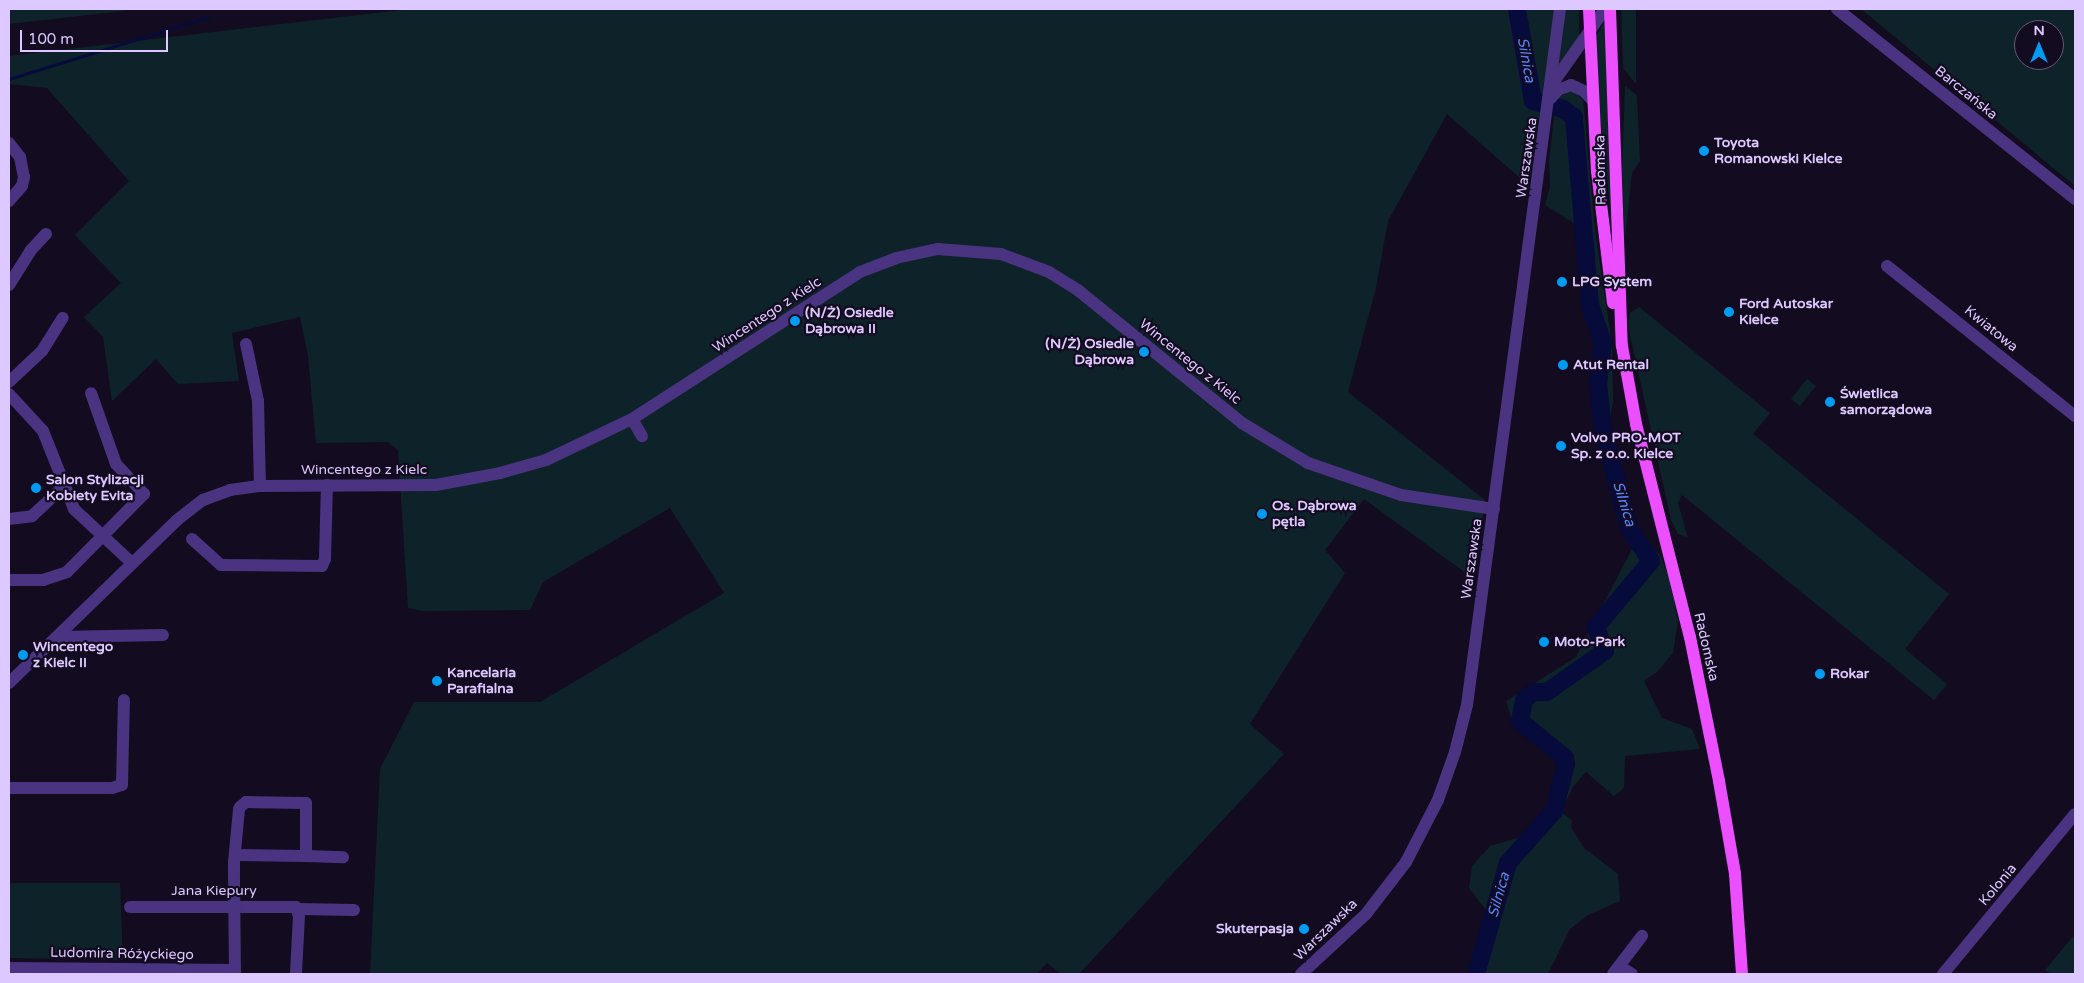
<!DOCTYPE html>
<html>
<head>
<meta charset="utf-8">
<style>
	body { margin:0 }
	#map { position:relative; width:2084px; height:983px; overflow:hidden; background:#130b1f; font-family:"Varela Round",sans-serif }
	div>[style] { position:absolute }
	.green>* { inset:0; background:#0e2329 }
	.stream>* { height:3px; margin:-1.5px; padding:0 1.5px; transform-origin:1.5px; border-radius:1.5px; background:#060b3c }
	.river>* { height:18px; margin:-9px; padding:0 9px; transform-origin:9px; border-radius:9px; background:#060b3c }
	.minor>* { height:12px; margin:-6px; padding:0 6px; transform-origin:6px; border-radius:6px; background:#4a3381 }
	.major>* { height:12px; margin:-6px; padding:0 6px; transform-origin:6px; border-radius:6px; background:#ec4fff }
	.dots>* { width:14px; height:14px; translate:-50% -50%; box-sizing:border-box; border:2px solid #130b1f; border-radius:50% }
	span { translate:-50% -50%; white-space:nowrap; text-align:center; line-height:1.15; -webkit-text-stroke:4.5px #130b1f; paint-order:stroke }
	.street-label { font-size:14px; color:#ddc8ff }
	.poi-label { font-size:14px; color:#ddc8ff; font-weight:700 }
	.left { translate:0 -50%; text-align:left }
	.right { translate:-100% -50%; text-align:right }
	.water-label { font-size:15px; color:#5684ff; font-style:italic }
	.frame { position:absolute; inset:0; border:10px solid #ddc8ff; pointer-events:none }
	.north { position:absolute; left:2014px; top:20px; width:50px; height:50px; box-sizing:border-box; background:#130b1f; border:1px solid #645779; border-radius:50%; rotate:0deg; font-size:14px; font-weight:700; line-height:20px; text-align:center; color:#ddc8ff }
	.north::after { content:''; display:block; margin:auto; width:18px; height:22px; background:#009bf3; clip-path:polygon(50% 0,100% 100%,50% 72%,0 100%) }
	.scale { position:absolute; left:20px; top:30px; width:148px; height:22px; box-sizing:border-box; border:2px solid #ddc8ff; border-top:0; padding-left:6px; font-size:15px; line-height:18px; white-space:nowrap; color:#ddc8ff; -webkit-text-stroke:4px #130b1f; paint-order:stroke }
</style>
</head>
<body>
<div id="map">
	<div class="green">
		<i style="clip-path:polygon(9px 9px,141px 9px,9px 24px)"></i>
		<i style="clip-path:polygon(410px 9px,1555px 9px,1529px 186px,1447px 114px,1388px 221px,1376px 288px,1348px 392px,1485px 500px,1474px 579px,1364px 499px,1325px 550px,1345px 573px,1250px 724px,1284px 754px,1079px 974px,1061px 974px,1047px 963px,1036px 974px,370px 974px,380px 769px,414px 702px,540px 702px,724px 593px,670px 508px,543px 582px,530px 610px,423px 611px,408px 608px,398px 450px,388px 442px,316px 443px,308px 356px,300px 317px,232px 333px,239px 381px,178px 384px,156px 359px,112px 401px,103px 337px,84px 317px,121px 283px,75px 235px,129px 181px,47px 88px,9px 84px,9px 56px)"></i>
		<i style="clip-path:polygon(1565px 9px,1579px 9px,1579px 40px,1558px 68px)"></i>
		<i style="clip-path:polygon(1621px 9px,1635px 9px,1636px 13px,1636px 84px,1623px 68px)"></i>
		<i style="clip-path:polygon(evenodd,1861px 9px,2075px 9px,2075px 186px,1861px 9px,2024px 30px,2054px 30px,2054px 60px,2024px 60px,2024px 30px)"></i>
		<i style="clip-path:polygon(1604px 22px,1609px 138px,1613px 233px,1599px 106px,1596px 36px)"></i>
		<i style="clip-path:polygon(1625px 86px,1637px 95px,1640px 161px,1632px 173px,1625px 238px,1622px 170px)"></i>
		<i style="clip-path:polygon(1568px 92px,1576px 92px,1583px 100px,1595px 230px,1612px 345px,1613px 402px,1609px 422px,1604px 427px,1597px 395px,1597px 349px,1586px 303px,1577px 225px,1545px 205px,1550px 187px,1549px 160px,1554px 117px,1558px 98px)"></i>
		<i style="clip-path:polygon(1639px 307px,1770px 413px,1753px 434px,1949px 594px,1905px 649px,1947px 684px,1934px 700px,1682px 495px,1678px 503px,1688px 538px,1678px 534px,1671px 520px,1628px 326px,1630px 313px)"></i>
		<i style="clip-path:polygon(1807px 379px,1816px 386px,1800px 406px,1791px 399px)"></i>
		<i style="clip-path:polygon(1643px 541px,1660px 555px,1670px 580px,1678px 621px,1673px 653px,1657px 672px,1644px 681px,1662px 718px,1692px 729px,1700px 749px,1625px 756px,1624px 788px,1614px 796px,1586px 772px,1573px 787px,1561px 812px,1572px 820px,1571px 827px,1584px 848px,1618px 874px,1620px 901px,1588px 915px,1570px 929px,1548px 974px,1469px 974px,1489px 914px,1469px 888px,1472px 866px,1490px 846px,1528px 835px,1553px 810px,1563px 758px,1539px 747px,1512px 720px,1506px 701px,1576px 657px,1634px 545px)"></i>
		<i style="clip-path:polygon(9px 883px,120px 883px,123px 960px,9px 958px)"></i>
		<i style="clip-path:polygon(2075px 934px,2075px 974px,2051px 974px,2045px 970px)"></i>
	</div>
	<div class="stream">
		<i style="left:9px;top:79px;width:208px;rotate:-17.3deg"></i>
	</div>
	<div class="river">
		<i style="left:1476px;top:974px;width:116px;rotate:-73.9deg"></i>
		<i style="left:1508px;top:863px;width:69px;rotate:-48.5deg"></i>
		<i style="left:1554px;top:811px;width:49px;rotate:-75.7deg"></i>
		<i style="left:1566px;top:764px;width:6px;rotate:-99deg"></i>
		<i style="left:1565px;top:758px;width:58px;rotate:-140.6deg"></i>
		<i style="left:1520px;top:721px;width:21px;rotate:-79deg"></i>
		<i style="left:1524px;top:700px;width:13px;rotate:-39deg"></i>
		<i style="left:1534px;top:692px;width:13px"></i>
		<i style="left:1547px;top:692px;width:71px;rotate:-35.3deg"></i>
		<i style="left:1605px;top:651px;width:26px;rotate:-111deg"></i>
		<i style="left:1596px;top:627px;width:86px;rotate:-50.2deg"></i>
		<i style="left:1651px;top:561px;width:40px;rotate:-124deg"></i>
		<i style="left:1629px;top:528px;width:102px;rotate:-104.7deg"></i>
		<i style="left:1603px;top:429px;width:45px;rotate:-96.3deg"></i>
		<i style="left:1598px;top:384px;width:41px;rotate:-83deg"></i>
		<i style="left:1603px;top:343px;width:40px;rotate:-108.9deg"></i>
		<i style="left:1590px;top:305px;width:189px;rotate:-94.9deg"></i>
		<i style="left:1574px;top:117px;width:14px;rotate:-144deg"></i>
		<i style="left:1563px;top:109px;width:31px;rotate:-165deg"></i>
		<i style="left:1533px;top:101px;width:93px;rotate:-99.9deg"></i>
	</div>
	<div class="minor">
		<i style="left:1837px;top:9px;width:305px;rotate:38.6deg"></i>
		<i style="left:1553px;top:83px;width:90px;rotate:-54.9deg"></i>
		<i style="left:1551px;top:98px;width:11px;rotate:-49deg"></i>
		<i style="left:1558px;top:90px;width:14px;rotate:-21deg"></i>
		<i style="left:1571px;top:85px;width:14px;rotate:25deg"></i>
		<i style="left:1584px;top:91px;width:12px;rotate:48deg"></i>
		<i style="left:9px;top:143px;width:18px;rotate:52deg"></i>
		<i style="left:20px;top:157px;width:20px;rotate:79deg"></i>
		<i style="left:24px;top:177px;width:9px;rotate:103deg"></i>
		<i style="left:22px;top:186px;width:20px;rotate:131deg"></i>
		<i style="left:1887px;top:266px;width:241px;rotate:38.6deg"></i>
		<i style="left:9px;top:285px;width:41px;rotate:-57.8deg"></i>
		<i style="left:31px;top:250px;width:22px;rotate:-47deg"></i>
		<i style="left:246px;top:344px;width:58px;rotate:78.1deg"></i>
		<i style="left:258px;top:401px;width:85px;rotate:88.7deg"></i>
		<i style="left:9px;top:382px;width:45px;rotate:-43.2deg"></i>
		<i style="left:42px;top:351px;width:39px;rotate:-58deg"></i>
		<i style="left:9px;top:394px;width:50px;rotate:47.4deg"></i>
		<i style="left:43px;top:431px;width:84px;rotate:68.3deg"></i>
		<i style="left:74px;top:509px;width:79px;rotate:43deg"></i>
		<i style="left:632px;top:419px;width:20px;rotate:60deg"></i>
		<i style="left:9px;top:519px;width:23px;rotate:-7deg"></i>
		<i style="left:32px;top:516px;width:42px;rotate:-43.1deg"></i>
		<i style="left:192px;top:539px;width:39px;rotate:42deg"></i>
		<i style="left:221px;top:565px;width:101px;rotate:0.6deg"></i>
		<i style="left:322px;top:566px;width:8px;rotate:-67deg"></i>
		<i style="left:325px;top:559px;width:74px;rotate:-88.5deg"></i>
		<i style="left:9px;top:580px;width:34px"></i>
		<i style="left:43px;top:580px;width:25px;rotate:-18deg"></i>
		<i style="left:67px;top:572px;width:110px;rotate:-45.4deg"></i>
		<i style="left:144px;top:494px;width:41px;rotate:-133deg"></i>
		<i style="left:116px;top:464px;width:75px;rotate:-109.4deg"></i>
		<i style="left:58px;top:637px;width:105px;rotate:-1.1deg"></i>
		<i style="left:9px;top:683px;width:234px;rotate:-44.1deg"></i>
		<i style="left:177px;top:520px;width:33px;rotate:-38deg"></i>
		<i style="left:203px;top:500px;width:29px;rotate:-20deg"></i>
		<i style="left:230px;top:490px;width:30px;rotate:-8deg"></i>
		<i style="left:260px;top:486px;width:176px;rotate:-0.3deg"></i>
		<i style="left:436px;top:485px;width:65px;rotate:-10.6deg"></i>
		<i style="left:500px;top:473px;width:48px;rotate:-15.8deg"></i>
		<i style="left:546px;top:460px;width:95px;rotate:-25.5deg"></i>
		<i style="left:632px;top:419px;width:271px;rotate:-32.8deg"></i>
		<i style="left:860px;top:272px;width:39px;rotate:-21deg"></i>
		<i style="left:896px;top:258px;width:43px;rotate:-12.1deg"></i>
		<i style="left:938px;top:249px;width:63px;rotate:4.5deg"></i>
		<i style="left:1001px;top:254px;width:51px;rotate:20.6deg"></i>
		<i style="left:1049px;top:272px;width:36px;rotate:32deg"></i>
		<i style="left:1079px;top:291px;width:210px;rotate:39deg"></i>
		<i style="left:1242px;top:423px;width:77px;rotate:31.2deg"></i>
		<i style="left:1308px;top:463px;width:98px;rotate:19deg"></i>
		<i style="left:1401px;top:495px;width:94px;rotate:8.6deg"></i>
		<i style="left:9px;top:788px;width:103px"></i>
		<i style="left:112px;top:788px;width:10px;rotate:-17deg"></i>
		<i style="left:122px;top:785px;width:85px;rotate:-88.7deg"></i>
		<i style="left:306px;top:856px;width:37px;rotate:2deg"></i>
		<i style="left:130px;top:907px;width:166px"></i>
		<i style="left:296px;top:907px;width:9px;rotate:72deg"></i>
		<i style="left:299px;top:916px;width:58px;rotate:93deg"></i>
		<i style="left:298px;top:909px;width:56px;rotate:1deg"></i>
		<i style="left:1619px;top:966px;width:15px;rotate:32deg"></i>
		<i style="left:9px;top:968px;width:226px;rotate:0.5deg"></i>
		<i style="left:235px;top:974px;width:102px;rotate:-90.6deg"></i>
		<i style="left:234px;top:872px;width:10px;rotate:-90deg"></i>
		<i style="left:234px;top:862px;width:53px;rotate:-84.6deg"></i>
		<i style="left:239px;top:809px;width:2px;rotate:-63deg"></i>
		<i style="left:240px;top:807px;width:8px;rotate:-40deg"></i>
		<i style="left:246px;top:802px;width:60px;rotate:1deg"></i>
		<i style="left:306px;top:803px;width:53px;rotate:90deg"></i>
		<i style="left:306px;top:856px;width:71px;rotate:-179.2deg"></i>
		<i style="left:1301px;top:974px;width:88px;rotate:-42.7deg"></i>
		<i style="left:1366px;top:914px;width:66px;rotate:-52.4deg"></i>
		<i style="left:1406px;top:862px;width:70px;rotate:-62.7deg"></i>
		<i style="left:1438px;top:800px;width:51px;rotate:-70.5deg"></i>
		<i style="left:1455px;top:752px;width:49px;rotate:-75.7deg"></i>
		<i style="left:1467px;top:705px;width:702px;rotate:-82.39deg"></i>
		<i style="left:1613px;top:974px;width:48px;rotate:-52.7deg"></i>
		<i style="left:1943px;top:974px;width:207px;rotate:-50.5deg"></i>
	</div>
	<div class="major">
		<i style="left:1589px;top:9px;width:162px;rotate:87.2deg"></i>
		<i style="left:1597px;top:171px;width:133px;rotate:83.1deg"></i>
		<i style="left:1610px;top:9px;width:337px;rotate:88deg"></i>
		<i style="left:1622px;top:346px;width:79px;rotate:79.8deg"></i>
		<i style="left:1636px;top:424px;width:220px;rotate:75.8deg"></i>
		<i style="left:1690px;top:637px;width:147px;rotate:78.6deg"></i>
		<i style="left:1719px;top:781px;width:94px;rotate:80.2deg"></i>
		<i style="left:1735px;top:874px;width:100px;rotate:86deg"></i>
	</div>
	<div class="dots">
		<i style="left:1704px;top:151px;background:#009bf3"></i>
		<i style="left:1562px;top:282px;background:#009bf3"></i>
		<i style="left:1729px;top:312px;background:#009bf3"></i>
		<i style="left:795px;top:321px;background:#009bf3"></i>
		<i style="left:1144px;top:352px;background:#009bf3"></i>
		<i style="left:1563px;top:365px;background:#009bf3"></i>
		<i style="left:1830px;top:402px;background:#009bf3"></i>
		<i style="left:1561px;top:446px;background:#009bf3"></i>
		<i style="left:36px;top:488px;background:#009bf3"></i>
		<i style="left:1262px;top:514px;background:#009bf3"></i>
		<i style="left:1544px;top:642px;background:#009bf3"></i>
		<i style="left:23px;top:655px;background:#009bf3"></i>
		<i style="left:1820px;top:674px;background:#009bf3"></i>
		<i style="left:437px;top:681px;background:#009bf3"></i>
		<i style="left:1304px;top:929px;background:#009bf3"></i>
	</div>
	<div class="street-label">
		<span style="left:1966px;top:93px;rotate:39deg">Barczańska</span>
		<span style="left:1527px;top:158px;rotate:-82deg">Warszawska</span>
		<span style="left:1601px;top:170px;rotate:-91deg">Radomska</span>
		<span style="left:767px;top:315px;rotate:-33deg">Wincentego z Kielc</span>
		<span style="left:1991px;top:329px;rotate:39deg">Kwiatowa</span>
		<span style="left:1190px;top:362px;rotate:39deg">Wincentego z Kielc</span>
		<span style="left:364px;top:470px">Wincentego z Kielc</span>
		<span style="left:1472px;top:559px;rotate:-82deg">Warszawska</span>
		<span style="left:1706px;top:647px;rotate:77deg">Radomska</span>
		<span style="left:1998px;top:885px;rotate:-50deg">Kolonia</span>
		<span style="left:214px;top:891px">Jana Kiepury</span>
		<span style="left:1326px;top:930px;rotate:-44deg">Warszawska</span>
		<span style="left:122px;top:954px;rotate:1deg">Ludomira Różyckiego</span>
	</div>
	<div class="poi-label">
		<span class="left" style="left:1714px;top:151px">Toyota<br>Romanowski Kielce</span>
		<span class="left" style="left:1572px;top:282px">LPG System</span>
		<span class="left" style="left:1739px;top:312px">Ford Autoskar<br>Kielce</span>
		<span class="left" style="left:805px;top:321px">(N/Ż) Osiedle<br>Dąbrowa II</span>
		<span class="right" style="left:1134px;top:352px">(N/Ż) Osiedle<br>Dąbrowa</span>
		<span class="left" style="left:1573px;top:365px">Atut Rental</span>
		<span class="left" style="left:1840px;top:402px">Świetlica<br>samorządowa</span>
		<span class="left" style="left:1571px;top:446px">Volvo PRO-MOT<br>Sp. z o.o. Kielce</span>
		<span class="left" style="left:46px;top:488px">Salon Stylizacji<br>Kobiety Evita</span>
		<span class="left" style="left:1272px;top:514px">Os. Dąbrowa<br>pętla</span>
		<span class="left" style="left:1554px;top:642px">Moto-Park</span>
		<span class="left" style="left:33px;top:655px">Wincentego<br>z Kielc II</span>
		<span class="left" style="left:447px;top:681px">Kancelaria<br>Parafialna</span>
		<span class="left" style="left:1830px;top:674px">Rokar</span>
		<span class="right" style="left:1294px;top:929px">Skuterpasja</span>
	</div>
	<div class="water-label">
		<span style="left:1526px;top:60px;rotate:80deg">Silnica</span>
		<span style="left:1624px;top:504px;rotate:73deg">Silnica</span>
		<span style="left:1499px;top:895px;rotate:-74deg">Silnica</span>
	</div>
	<div class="frame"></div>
	<div class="north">N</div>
	<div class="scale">100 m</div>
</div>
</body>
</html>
